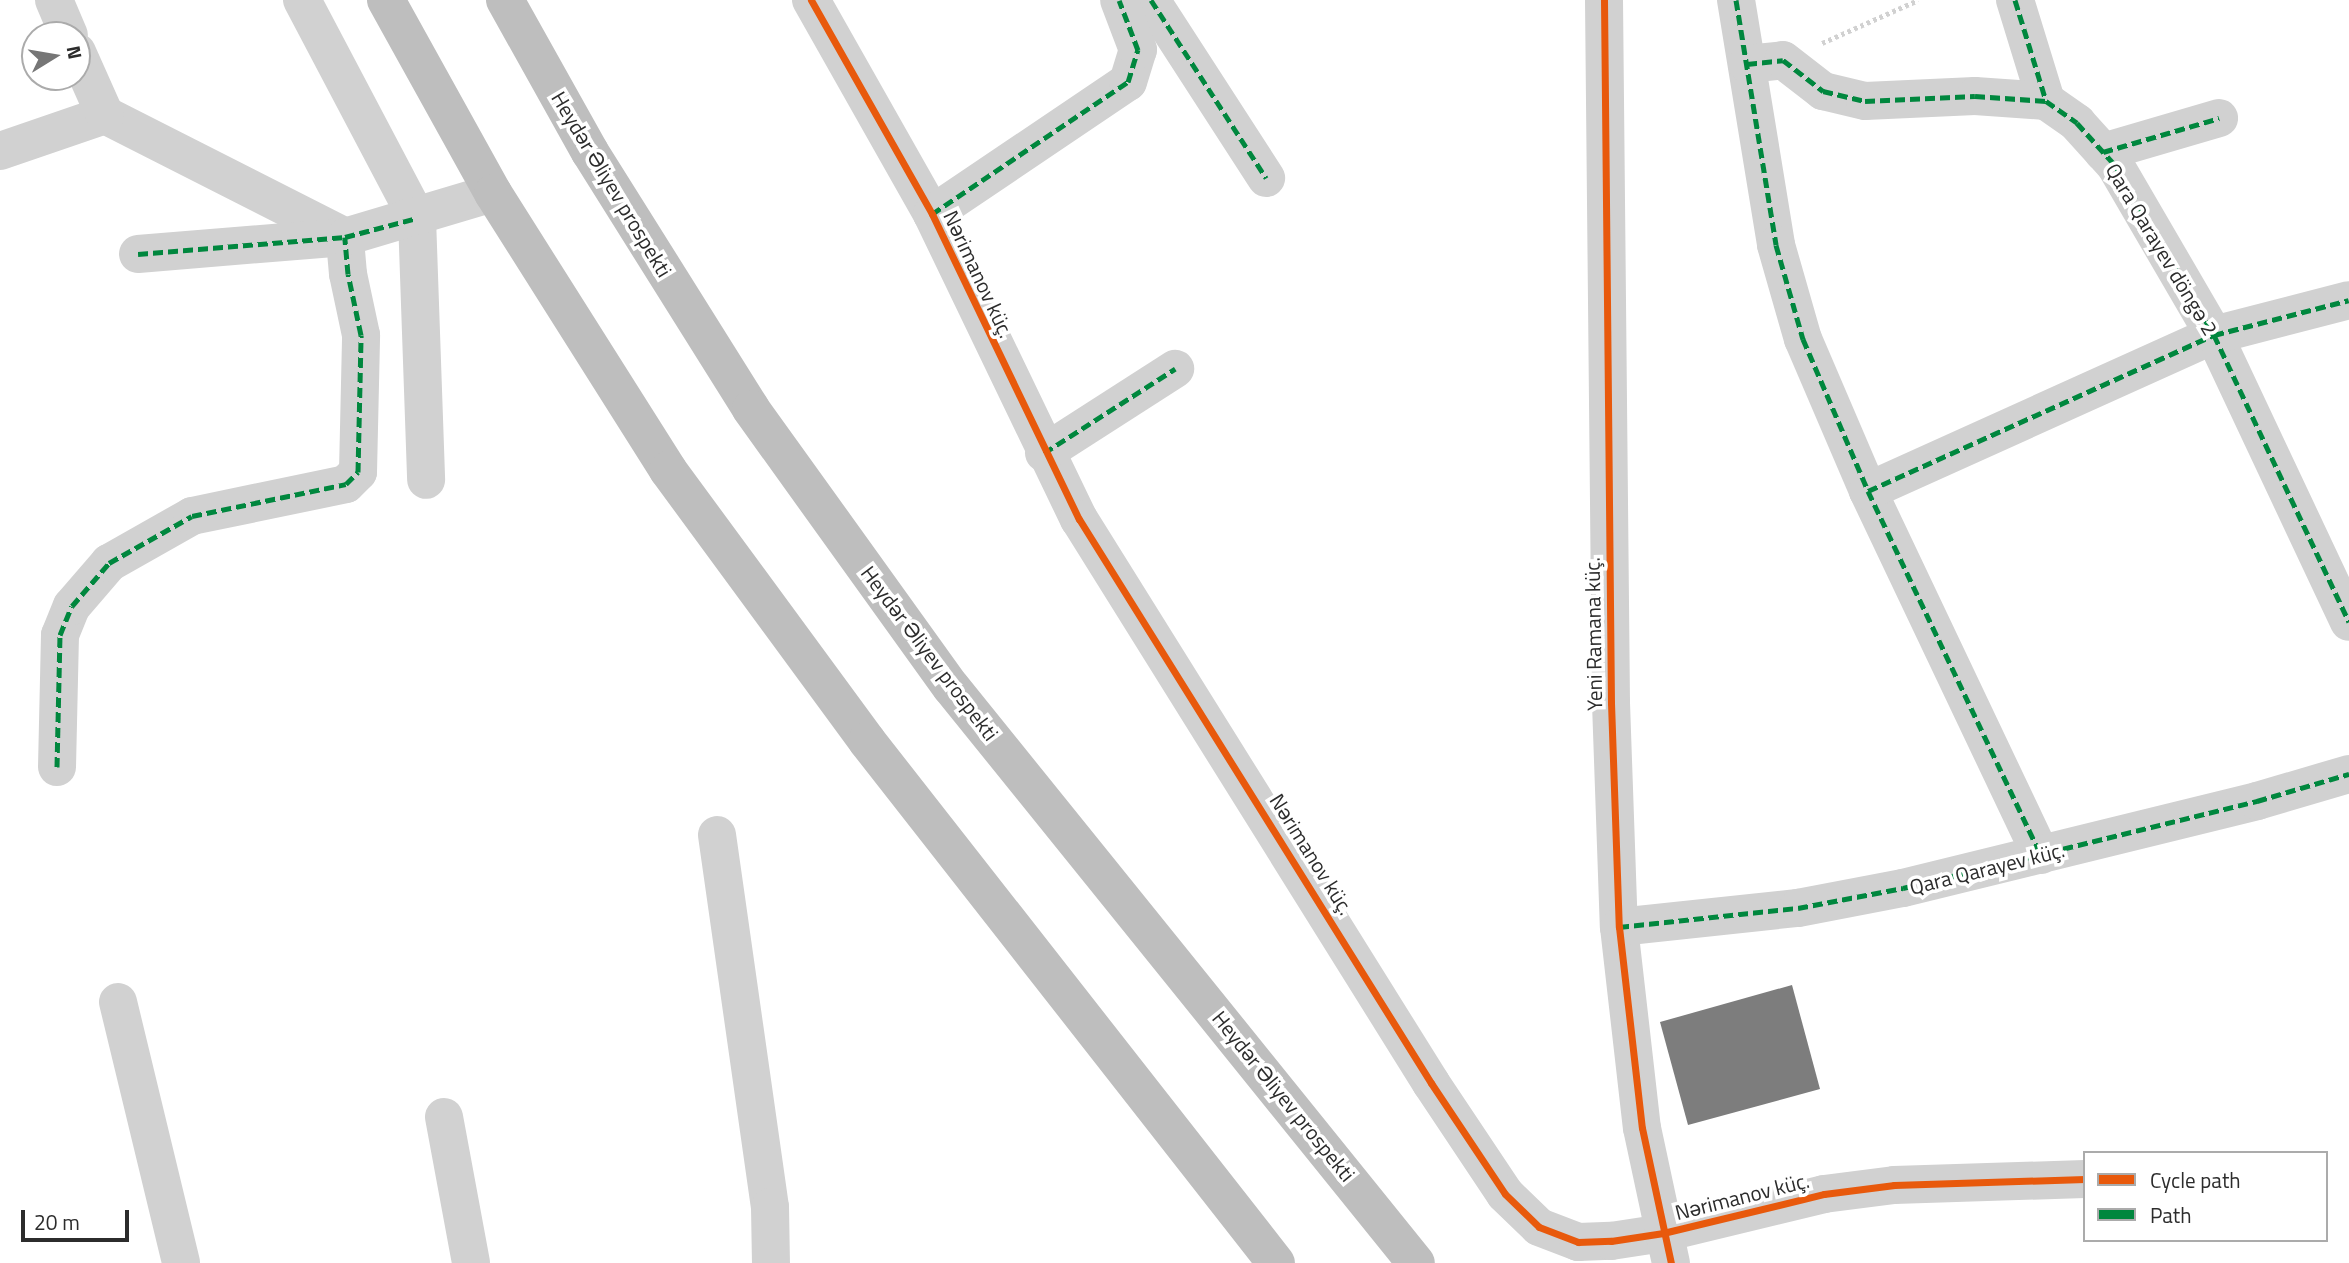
<!DOCTYPE html>
<html>
<head>
<meta charset="utf-8">
<style>
	body { margin:0 }
	#map { position:relative; width:2349px; height:1263px; overflow:hidden; background:#fff; font-family:"Titillium Web",sans-serif }
	div>[style] { position:absolute }
	.building>* { inset:0; background:#7d7d7d }
	.path>* { height:4.5px; margin-top:-2.25px; transform-origin:0; background:repeating-linear-gradient(90deg,#d1d1d1 0 3.5px,transparent 0 7px) }
	.minor>* { height:38px; margin:-19px; padding:0 19px; transform-origin:19px; border-radius:19px; background:#d1d1d1 }
	.highway>* { height:38px; margin:-19px; padding:0 19px; transform-origin:19px; border-radius:19px; background:#bebebe }
	.quiet>* { height:5px; margin-top:-2.5px; transform-origin:0; background:repeating-linear-gradient(90deg,#00873e 0 10px,transparent 0 15px) }
	.cycleway>* { height:7px; margin:-3.5px; padding:0 3.5px; transform-origin:3.5px; border-radius:3.5px; background:#e8590c }
	span { translate:-50% -50%; white-space:nowrap; text-align:center; line-height:1.15; -webkit-text-stroke:7px #fff; paint-order:stroke }
	.street-label { font-size:21px; color:#2c2c2c }
	.legend { position:absolute; left:2083px; top:1151px; width:245px; height:91px; box-sizing:border-box; background:#fff; border:2px solid #ababab; margin:0; padding:9px 12px; list-style:none; font-size:21px; color:#2c2c2c }
	.legend li { display:flex; align-items:center; gap:14px; height:35px }
	.legend b { width:35px; border:2px solid #ababab }
	.north { position:absolute; left:21px; top:21px; width:70px; height:70px; box-sizing:border-box; background:#fff; border:2px solid #ababab; border-radius:50%; rotate:79deg; font-size:19px; font-weight:700; line-height:28px; text-align:center; color:#2c2c2c }
	.north::after { content:''; display:block; margin:auto; width:24px; height:32px; background:#767676; clip-path:polygon(50% 0,100% 100%,50% 72%,0 100%) }
	.scale { position:absolute; left:21px; top:1210px; width:108px; height:32px; box-sizing:border-box; border:4px solid #2c2c2c; border-top:0; padding-left:9px; font-size:21px; line-height:24px; white-space:nowrap; color:#2c2c2c; -webkit-text-stroke:5px #fff; paint-order:stroke }
</style>
</head>
<body>
<div id="map">
	<div class="building">
		<i style="clip-path:polygon(1792px 985px,1820px 1089px,1688px 1125px,1660px 1022px)"></i>
	</div>
	<div class="path">
		<i style="left:1822px;top:43px;width:105px;rotate:-24.1deg"></i>
	</div>
	<div class="minor">
		<i style="left:54px;top:0;width:38px;rotate:67deg"></i>
		<i style="left:302px;top:0;width:246px;rotate:62.2deg"></i>
		<i style="left:417px;top:218px;width:262px;rotate:88deg"></i>
		<i style="left:811px;top:0;width:246px;rotate:60.5deg"></i>
		<i style="left:932px;top:214px;width:339px;rotate:64.3deg"></i>
		<i style="left:1079px;top:519px;width:665px;rotate:58.03deg"></i>
		<i style="left:1431px;top:1083px;width:133px;rotate:56.3deg"></i>
		<i style="left:1505px;top:1194px;width:47px;rotate:44.1deg"></i>
		<i style="left:1539px;top:1227px;width:42px;rotate:21deg"></i>
		<i style="left:1578px;top:1242px;width:33px;rotate:-2deg"></i>
		<i style="left:1611px;top:1241px;width:53px;rotate:-8.7deg"></i>
		<i style="left:1663px;top:1233px;width:166px;rotate:-13.6deg"></i>
		<i style="left:1824px;top:1194px;width:71px;rotate:-7.3deg"></i>
		<i style="left:1894px;top:1185px;width:191px;rotate:-1.8deg"></i>
		<i style="left:1151px;top:0;width:212px;rotate:57.1deg"></i>
		<i style="left:1604px;top:0;width:703px;rotate:89.43deg"></i>
		<i style="left:1611px;top:703px;width:224px;rotate:88deg"></i>
		<i style="left:1619px;top:927px;width:202px;rotate:83.5deg"></i>
		<i style="left:1642px;top:1128px;width:138px;rotate:77.9deg"></i>
		<i style="left:1736px;top:0;width:248px;rotate:80.7deg"></i>
		<i style="left:1776px;top:245px;width:98px;rotate:74deg"></i>
		<i style="left:1803px;top:339px;width:165px;rotate:66.8deg"></i>
		<i style="left:1868px;top:491px;width:403px;rotate:64.6deg"></i>
		<i style="left:2015px;top:0;width:106px;rotate:72.9deg"></i>
		<i style="left:1747px;top:64px;width:36px;rotate:-6deg"></i>
		<i style="left:1783px;top:60px;width:51px;rotate:37.8deg"></i>
		<i style="left:1823px;top:91px;width:43px;rotate:13.4deg"></i>
		<i style="left:1865px;top:101px;width:110px;rotate:-2.6deg"></i>
		<i style="left:1975px;top:96px;width:71px;rotate:4deg"></i>
		<i style="left:2046px;top:101px;width:38px;rotate:35deg"></i>
		<i style="left:2077px;top:123px;width:57px;rotate:47.9deg"></i>
		<i style="left:2115px;top:165px;width:197px;rotate:59.8deg"></i>
		<i style="left:2214px;top:335px;width:317px;rotate:64.8deg"></i>
		<i style="left:105px;top:115px;width:269px;rotate:26.9deg"></i>
		<i style="left:0;top:151px;width:111px;rotate:-18.9deg"></i>
		<i style="left:105px;top:115px;width:69px;rotate:-114deg"></i>
		<i style="left:2103px;top:152px;width:121px;rotate:-16.3deg"></i>
		<i style="left:932px;top:214px;width:236px;rotate:-34deg"></i>
		<i style="left:1128px;top:82px;width:34px;rotate:-73deg"></i>
		<i style="left:1138px;top:50px;width:53px;rotate:-110.8deg"></i>
		<i style="left:138px;top:254px;width:208px;rotate:-4.7deg"></i>
		<i style="left:1044px;top:453px;width:156px;rotate:-32.7deg"></i>
		<i style="left:1868px;top:491px;width:380px;rotate:-24.3deg"></i>
		<i style="left:2214px;top:335px;width:139px;rotate:-14.5deg"></i>
		<i style="left:57px;top:767px;width:132px;rotate:-88.7deg"></i>
		<i style="left:60px;top:635px;width:31px;rotate:-68deg"></i>
		<i style="left:72px;top:606px;width:57px;rotate:-49.3deg"></i>
		<i style="left:109px;top:563px;width:95px;rotate:-29.5deg"></i>
		<i style="left:192px;top:516px;width:157px;rotate:-11.7deg"></i>
		<i style="left:346px;top:484px;width:17px;rotate:-45deg"></i>
		<i style="left:358px;top:472px;width:137px;rotate:-88.7deg"></i>
		<i style="left:361px;top:335px;width:62px;rotate:-102deg"></i>
		<i style="left:348px;top:274px;width:37px;rotate:-95deg"></i>
		<i style="left:345px;top:237px;width:154px;rotate:-16.6deg"></i>
		<i style="left:717px;top:835px;width:376px;rotate:81.9deg"></i>
		<i style="left:770px;top:1207px;width:56px;rotate:89deg"></i>
		<i style="left:1619px;top:927px;width:180px;rotate:-6.1deg"></i>
		<i style="left:1798px;top:908px;width:107px;rotate:-10.8deg"></i>
		<i style="left:1903px;top:888px;width:365px;rotate:-13.8deg"></i>
		<i style="left:2257px;top:801px;width:96px;rotate:-16.4deg"></i>
		<i style="left:118px;top:1002px;width:268px;rotate:76.4deg"></i>
		<i style="left:444px;top:1117px;width:148px;rotate:79.5deg"></i>
	</div>
	<div class="highway">
		<i style="left:386px;top:0;width:221px;rotate:61deg"></i>
		<i style="left:493px;top:193px;width:328px;rotate:57.7deg"></i>
		<i style="left:668px;top:470px;width:336px;rotate:53.7deg"></i>
		<i style="left:867px;top:741px;width:663px;rotate:51.92deg"></i>
		<i style="left:505px;top:0;width:174px;rotate:60.8deg"></i>
		<i style="left:590px;top:152px;width:303px;rotate:57.9deg"></i>
		<i style="left:751px;top:409px;width:342px;rotate:54.3deg"></i>
		<i style="left:951px;top:687px;width:740px;rotate:51.09deg"></i>
	</div>
	<div class="quiet">
		<i style="left:1151px;top:0;width:212px;rotate:57.1deg"></i>
		<i style="left:1736px;top:0;width:248px;rotate:80.7deg"></i>
		<i style="left:1776px;top:245px;width:98px;rotate:74deg"></i>
		<i style="left:1803px;top:339px;width:165px;rotate:66.8deg"></i>
		<i style="left:1868px;top:491px;width:403px;rotate:64.6deg"></i>
		<i style="left:2015px;top:0;width:106px;rotate:72.9deg"></i>
		<i style="left:1747px;top:64px;width:36px;rotate:-6deg"></i>
		<i style="left:1783px;top:60px;width:51px;rotate:37.8deg"></i>
		<i style="left:1823px;top:91px;width:43px;rotate:13.4deg"></i>
		<i style="left:1865px;top:101px;width:110px;rotate:-2.6deg"></i>
		<i style="left:1975px;top:96px;width:71px;rotate:4deg"></i>
		<i style="left:2046px;top:101px;width:38px;rotate:35deg"></i>
		<i style="left:2077px;top:123px;width:57px;rotate:47.9deg"></i>
		<i style="left:2115px;top:165px;width:197px;rotate:59.8deg"></i>
		<i style="left:2214px;top:335px;width:317px;rotate:64.8deg"></i>
		<i style="left:2103px;top:152px;width:121px;rotate:-16.3deg"></i>
		<i style="left:932px;top:214px;width:236px;rotate:-34deg"></i>
		<i style="left:1128px;top:82px;width:34px;rotate:-73deg"></i>
		<i style="left:1138px;top:50px;width:53px;rotate:-110.8deg"></i>
		<i style="left:138px;top:254px;width:208px;rotate:-4.7deg"></i>
		<i style="left:1044px;top:453px;width:156px;rotate:-32.7deg"></i>
		<i style="left:1868px;top:491px;width:380px;rotate:-24.3deg"></i>
		<i style="left:2214px;top:335px;width:139px;rotate:-14.5deg"></i>
		<i style="left:57px;top:767px;width:132px;rotate:-88.7deg"></i>
		<i style="left:60px;top:635px;width:31px;rotate:-68deg"></i>
		<i style="left:72px;top:606px;width:57px;rotate:-49.3deg"></i>
		<i style="left:109px;top:563px;width:95px;rotate:-29.5deg"></i>
		<i style="left:192px;top:516px;width:157px;rotate:-11.7deg"></i>
		<i style="left:346px;top:484px;width:17px;rotate:-45deg"></i>
		<i style="left:358px;top:472px;width:137px;rotate:-88.7deg"></i>
		<i style="left:361px;top:335px;width:62px;rotate:-102deg"></i>
		<i style="left:348px;top:274px;width:37px;rotate:-95deg"></i>
		<i style="left:345px;top:237px;width:74px;rotate:-14.8deg"></i>
		<i style="left:1619px;top:927px;width:180px;rotate:-6.1deg"></i>
		<i style="left:1798px;top:908px;width:107px;rotate:-10.8deg"></i>
		<i style="left:1903px;top:888px;width:365px;rotate:-13.8deg"></i>
		<i style="left:2257px;top:801px;width:96px;rotate:-16.4deg"></i>
	</div>
	<div class="cycleway">
		<i style="left:811px;top:0;width:246px;rotate:60.5deg"></i>
		<i style="left:932px;top:214px;width:339px;rotate:64.3deg"></i>
		<i style="left:1079px;top:519px;width:665px;rotate:58.03deg"></i>
		<i style="left:1431px;top:1083px;width:133px;rotate:56.3deg"></i>
		<i style="left:1505px;top:1194px;width:47px;rotate:44.1deg"></i>
		<i style="left:1539px;top:1227px;width:42px;rotate:21deg"></i>
		<i style="left:1578px;top:1242px;width:33px;rotate:-2deg"></i>
		<i style="left:1611px;top:1241px;width:53px;rotate:-8.7deg"></i>
		<i style="left:1663px;top:1233px;width:166px;rotate:-13.6deg"></i>
		<i style="left:1824px;top:1194px;width:71px;rotate:-7.3deg"></i>
		<i style="left:1894px;top:1185px;width:191px;rotate:-1.8deg"></i>
		<i style="left:1604px;top:0;width:703px;rotate:89.43deg"></i>
		<i style="left:1611px;top:703px;width:224px;rotate:88deg"></i>
		<i style="left:1619px;top:927px;width:202px;rotate:83.5deg"></i>
		<i style="left:1642px;top:1128px;width:138px;rotate:77.9deg"></i>
	</div>
	<div class="street-label">
		<span style="left:612px;top:184px;rotate:59deg">Heydər Əliyev prospekti</span>
		<span style="left:2162px;top:249px;rotate:59deg">Qara Qarayev döngə 2</span>
		<span style="left:979px;top:274px;rotate:65deg">Nərimanov küç.</span>
		<span style="left:1593px;top:634px;rotate:-91deg">Yeni Ramana küç.</span>
		<span style="left:930px;top:653px;rotate:53deg">Heydər Əliyev prospekti</span>
		<span style="left:1312px;top:854px;rotate:58deg">Nərimanov küç.</span>
		<span style="left:1987px;top:868px;rotate:-14deg">Qara Qarayev küç.</span>
		<span style="left:1284px;top:1096px;rotate:51deg">Heydər Əliyev prospekti</span>
		<span style="left:1742px;top:1196px;rotate:-14deg">Nərimanov küç.</span>
	</div>
	<ul class="legend">
	<li><b style="height:9px;background:#e8590c"></b>Cycle path</li>
	<li><b style="height:9px;background:#00873e"></b>Path</li>
	</ul>
	<div class="north">N</div>
	<div class="scale">20 m</div>
</div>
</body>
</html>
